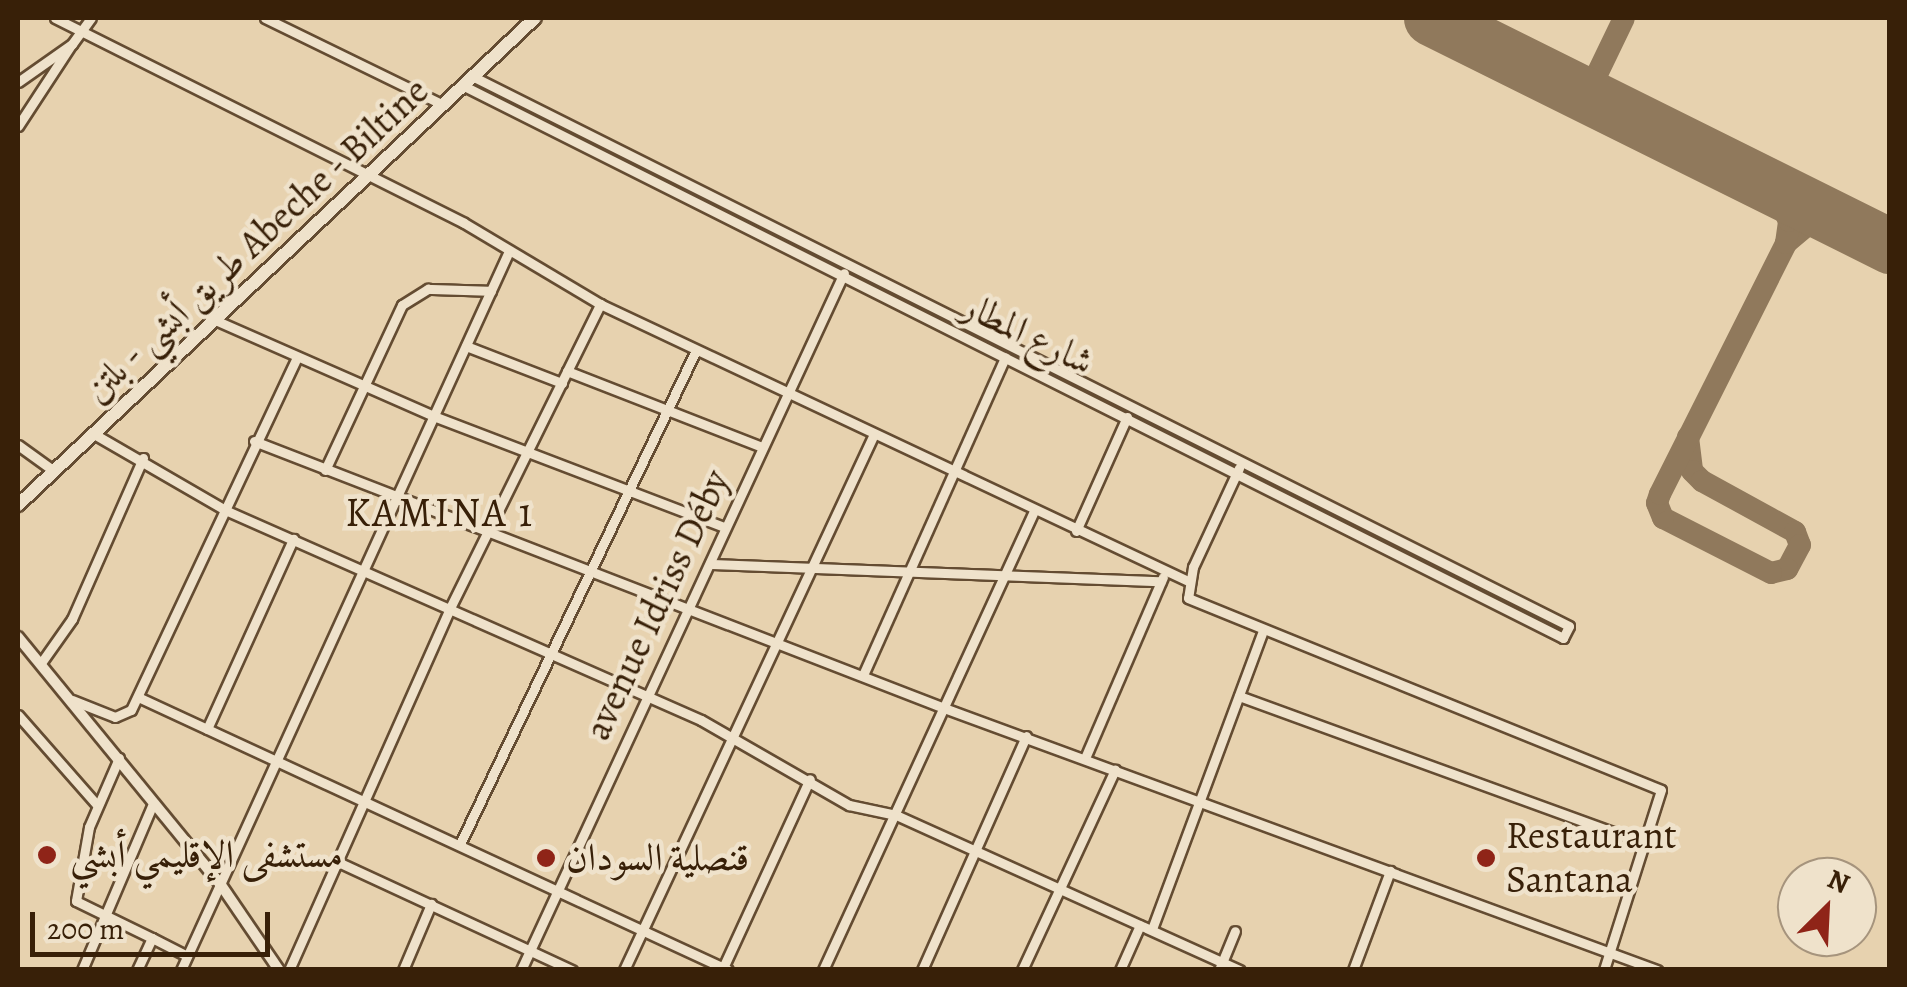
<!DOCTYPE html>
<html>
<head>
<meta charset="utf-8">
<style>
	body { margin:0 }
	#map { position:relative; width:1907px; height:987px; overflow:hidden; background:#e7d2af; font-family:Alegreya,Amiri,serif }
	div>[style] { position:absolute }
	.taxiway>* { height:22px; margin:-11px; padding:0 11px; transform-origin:11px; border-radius:11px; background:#90795c }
	.runway>* { height:55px; margin:-27.5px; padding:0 27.5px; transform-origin:27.5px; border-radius:27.5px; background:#90795c }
	.roads { filter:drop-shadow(2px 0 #644c32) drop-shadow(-2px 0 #644c32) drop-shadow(0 2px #644c32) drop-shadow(0 -2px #644c32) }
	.minor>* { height:9px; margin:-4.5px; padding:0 4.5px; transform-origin:4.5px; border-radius:4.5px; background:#efe2cb }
	.tertiary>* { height:10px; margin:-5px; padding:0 5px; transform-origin:5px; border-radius:5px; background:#efe2cb }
	.secondary>* { height:12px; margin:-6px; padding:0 6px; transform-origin:6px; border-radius:6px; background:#efe2cb }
	.dots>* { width:28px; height:28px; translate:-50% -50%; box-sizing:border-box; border:5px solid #efe2cb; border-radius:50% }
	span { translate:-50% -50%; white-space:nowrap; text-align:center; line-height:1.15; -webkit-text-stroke:9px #efe2cb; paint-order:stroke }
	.street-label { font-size:38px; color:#382008 }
	.poi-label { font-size:38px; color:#382008 }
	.left { translate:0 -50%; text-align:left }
	.neighbourhood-label { font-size:40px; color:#382008; letter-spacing:2.5px }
	.frame { position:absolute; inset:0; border:20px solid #382008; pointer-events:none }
	.north { position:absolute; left:1777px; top:857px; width:100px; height:100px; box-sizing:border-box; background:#efe2cb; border:2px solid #a6947d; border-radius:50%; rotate:24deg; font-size:28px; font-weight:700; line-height:40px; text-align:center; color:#382008 }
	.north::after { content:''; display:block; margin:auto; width:35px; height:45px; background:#8f2418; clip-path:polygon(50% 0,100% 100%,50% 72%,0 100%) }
	.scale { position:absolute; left:30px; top:912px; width:240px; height:45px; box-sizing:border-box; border:5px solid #382008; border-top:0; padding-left:12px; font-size:30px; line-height:35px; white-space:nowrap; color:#382008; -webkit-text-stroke:8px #efe2cb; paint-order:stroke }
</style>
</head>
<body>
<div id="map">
	<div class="taxiway">
		<i style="left:1587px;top:95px;width:85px;rotate:-64.3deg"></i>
		<i style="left:1786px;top:243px;width:33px;rotate:-40deg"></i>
		<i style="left:1811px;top:222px;width:27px;rotate:-2deg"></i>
		<i style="left:1688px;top:437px;width:34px;rotate:83deg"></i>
		<i style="left:1692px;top:471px;width:14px;rotate:45deg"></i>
		<i style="left:1702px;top:481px;width:106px;rotate:28.7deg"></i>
		<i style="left:1795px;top:532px;width:14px;rotate:69deg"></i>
		<i style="left:1800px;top:545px;width:27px;rotate:118deg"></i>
		<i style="left:1787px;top:569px;width:16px;rotate:166deg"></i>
		<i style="left:1771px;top:573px;width:121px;rotate:-153deg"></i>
		<i style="left:1663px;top:518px;width:16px;rotate:-112deg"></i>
		<i style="left:1657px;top:503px;width:9px;rotate:-72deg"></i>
		<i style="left:1660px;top:494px;width:281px;rotate:-63.3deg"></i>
		<i style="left:1786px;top:243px;width:22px;rotate:-82deg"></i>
		<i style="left:1789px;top:221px;width:35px;rotate:-115deg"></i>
	</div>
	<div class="runway">
		<i style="left:1431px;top:18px;width:513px;rotate:26.42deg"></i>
	</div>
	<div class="roads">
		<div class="minor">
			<i style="left:55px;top:18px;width:457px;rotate:26.6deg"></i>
			<i style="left:464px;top:223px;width:158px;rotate:30.8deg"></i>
			<i style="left:600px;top:304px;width:650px;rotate:25.22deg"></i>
			<i style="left:265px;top:18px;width:198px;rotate:26deg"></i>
			<i style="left:18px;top:82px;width:66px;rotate:-35.1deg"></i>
			<i style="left:72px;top:44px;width:32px;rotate:-54deg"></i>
			<i style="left:464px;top:86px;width:1230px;rotate:26.67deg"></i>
			<i style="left:1563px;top:638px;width:13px;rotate:-63deg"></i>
			<i style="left:1569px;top:626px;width:1225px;rotate:-153.37deg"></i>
			<i style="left:18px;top:126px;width:97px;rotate:-56.8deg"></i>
			<i style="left:215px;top:320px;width:241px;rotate:23.7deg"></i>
			<i style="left:436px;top:417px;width:308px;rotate:20.9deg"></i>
			<i style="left:466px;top:346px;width:103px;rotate:21.1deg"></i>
			<i style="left:567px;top:371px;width:209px;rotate:21.3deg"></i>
			<i style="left:94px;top:434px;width:151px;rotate:30.1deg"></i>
			<i style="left:225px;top:510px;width:520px;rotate:23.81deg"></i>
			<i style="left:701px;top:720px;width:171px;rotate:29.9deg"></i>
			<i style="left:849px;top:805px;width:48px;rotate:12deg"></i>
			<i style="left:896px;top:815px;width:377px;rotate:24.3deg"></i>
			<i style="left:254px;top:441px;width:740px;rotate:21.15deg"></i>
			<i style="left:944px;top:708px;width:760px;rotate:20.18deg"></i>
			<i style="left:18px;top:445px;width:44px;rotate:35.8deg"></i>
			<i style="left:1239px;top:468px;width:109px;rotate:114.9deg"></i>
			<i style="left:1193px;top:567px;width:31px;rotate:99deg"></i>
			<i style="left:1188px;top:598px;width:510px;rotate:22.09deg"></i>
			<i style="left:1661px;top:790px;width:189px;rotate:107.6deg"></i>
			<i style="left:325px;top:470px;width:182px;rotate:-65deg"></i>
			<i style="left:402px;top:305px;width:31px;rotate:-32deg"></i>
			<i style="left:428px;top:289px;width:63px;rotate:1.8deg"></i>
			<i style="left:1076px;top:531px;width:125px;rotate:-65.9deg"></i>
			<i style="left:710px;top:564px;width:451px;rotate:2.2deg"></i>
			<i style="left:41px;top:663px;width:54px;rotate:-54.8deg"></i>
			<i style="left:72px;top:619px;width:176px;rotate:-66.2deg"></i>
			<i style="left:863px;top:675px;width:348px;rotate:-65.9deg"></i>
			<i style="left:1239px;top:696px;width:435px;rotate:20deg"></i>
			<i style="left:138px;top:697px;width:650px;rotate:24.83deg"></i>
			<i style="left:72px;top:700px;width:46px;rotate:21.6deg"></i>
			<i style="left:115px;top:717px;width:17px;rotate:-24deg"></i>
			<i style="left:131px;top:710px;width:390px;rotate:-64.8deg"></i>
			<i style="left:18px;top:715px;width:120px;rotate:48.7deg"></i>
			<i style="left:207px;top:729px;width:209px;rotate:-65.6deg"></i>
			<i style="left:119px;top:758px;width:75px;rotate:113.5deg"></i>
			<i style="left:89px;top:827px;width:75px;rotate:100deg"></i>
			<i style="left:76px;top:901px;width:85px;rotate:26deg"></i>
			<i style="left:152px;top:938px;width:35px;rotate:115deg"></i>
			<i style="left:1085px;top:758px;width:197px;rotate:-66.7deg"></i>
			<i style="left:460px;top:844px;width:547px;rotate:-64.46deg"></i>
			<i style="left:338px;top:862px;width:258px;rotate:24.8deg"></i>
			<i style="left:1152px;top:929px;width:318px;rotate:-69.6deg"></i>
			<i style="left:152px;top:938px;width:39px;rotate:27deg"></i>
			<i style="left:82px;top:970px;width:178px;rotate:-66.9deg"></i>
			<i style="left:181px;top:970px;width:788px;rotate:-65.48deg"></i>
			<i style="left:289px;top:970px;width:398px;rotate:-66deg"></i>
			<i style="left:451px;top:606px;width:337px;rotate:-63.7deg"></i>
			<i style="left:403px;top:970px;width:72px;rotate:-67deg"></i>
			<i style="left:521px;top:970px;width:768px;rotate:-65.14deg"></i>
			<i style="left:624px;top:970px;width:591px;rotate:-64.99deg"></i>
			<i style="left:722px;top:970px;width:210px;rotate:-65.3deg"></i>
			<i style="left:823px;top:970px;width:505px;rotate:-65.31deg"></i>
			<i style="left:922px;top:970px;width:256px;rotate:-66deg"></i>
			<i style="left:1022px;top:970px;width:221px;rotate:-65.1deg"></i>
			<i style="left:1120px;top:970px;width:49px;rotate:-66deg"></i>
			<i style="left:1219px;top:970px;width:42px;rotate:-67.7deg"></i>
			<i style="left:1353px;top:970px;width:106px;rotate:-69.5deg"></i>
		</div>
		<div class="tertiary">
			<i style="left:18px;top:637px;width:320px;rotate:50.7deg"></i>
			<i style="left:221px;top:885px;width:103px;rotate:55.7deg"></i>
		</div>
		<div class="secondary">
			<i style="left:18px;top:505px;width:710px;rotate:-43.29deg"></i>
		</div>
	</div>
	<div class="dots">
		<i style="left:47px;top:855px;background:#8f2418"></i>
		<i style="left:546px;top:858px;background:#8f2418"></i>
		<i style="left:1486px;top:858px;background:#8f2418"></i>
	</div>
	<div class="street-label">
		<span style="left:256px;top:240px;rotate:-43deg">طريق أبشي - بلتن Abeche - Biltine</span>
		<span style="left:1028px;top:334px;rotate:26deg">شارع المطار</span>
		<span style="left:657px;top:605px;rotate:-65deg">avenue Idriss Déby</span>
	</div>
	<div class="poi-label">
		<span class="left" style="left:1506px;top:858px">Restaurant<br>Santana</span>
		<span class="left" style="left:70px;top:855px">مستشفى الإقليمي أبشي</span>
		<span class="left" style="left:566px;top:858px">قنصلية السودان</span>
	</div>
	<div class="neighbourhood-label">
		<span style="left:440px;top:513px">KAMINA 1</span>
	</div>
	<div class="frame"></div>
	<div class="north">N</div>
	<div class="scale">200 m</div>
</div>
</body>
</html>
